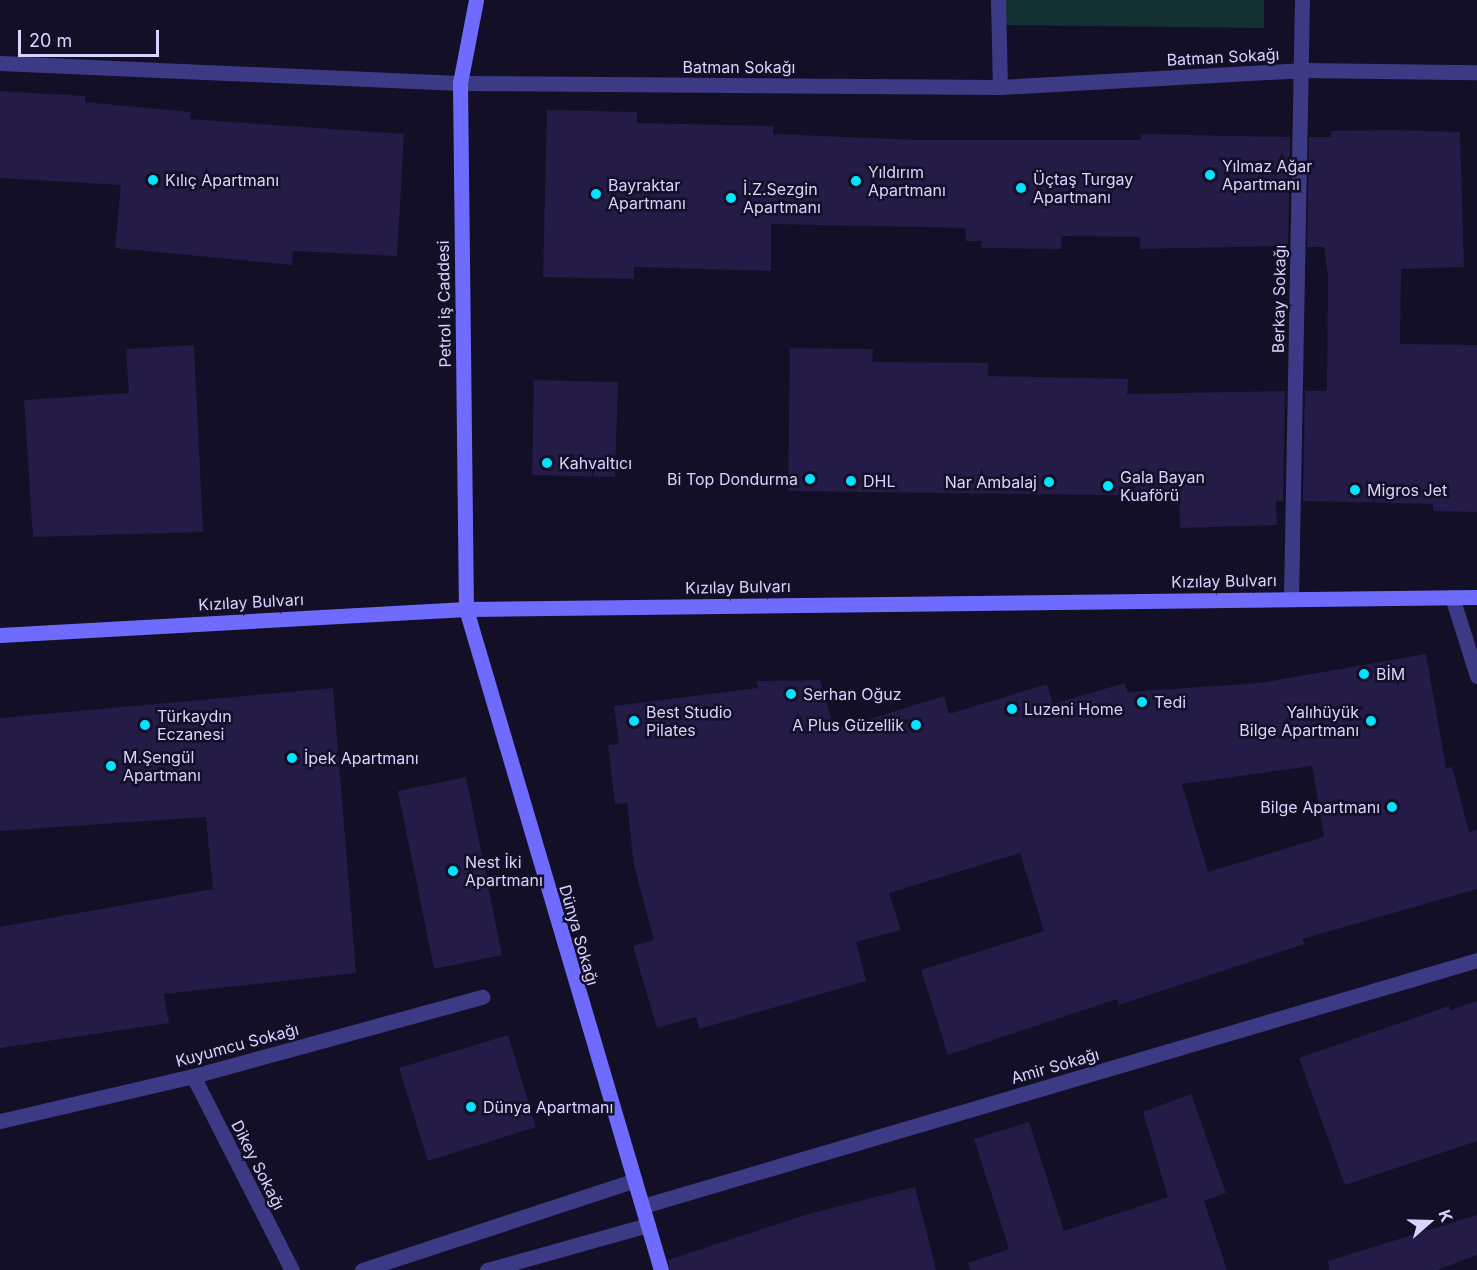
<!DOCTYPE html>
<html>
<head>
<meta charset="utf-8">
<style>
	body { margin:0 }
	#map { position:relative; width:1477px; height:1270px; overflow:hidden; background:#130f26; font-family:Inter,sans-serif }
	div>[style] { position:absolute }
	.green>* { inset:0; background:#12302f }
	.building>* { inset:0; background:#241b47 }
	.street>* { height:15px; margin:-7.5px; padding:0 7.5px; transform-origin:7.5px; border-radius:7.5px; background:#3d3a85 }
	.secondary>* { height:15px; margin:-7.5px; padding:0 7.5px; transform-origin:7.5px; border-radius:7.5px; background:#6f6bff }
	.dots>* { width:16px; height:16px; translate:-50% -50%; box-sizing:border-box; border:3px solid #130f26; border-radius:50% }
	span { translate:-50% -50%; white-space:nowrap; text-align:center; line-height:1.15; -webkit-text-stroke:5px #130f26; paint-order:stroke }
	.street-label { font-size:16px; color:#d9d4ff }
	.poi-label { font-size:16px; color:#d9d4ff }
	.left { translate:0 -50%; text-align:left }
	.right { translate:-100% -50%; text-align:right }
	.north { position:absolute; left:1399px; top:1192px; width:60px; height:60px; -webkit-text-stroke:4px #130f26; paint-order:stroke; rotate:70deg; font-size:16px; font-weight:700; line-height:24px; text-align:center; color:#d9d4ff }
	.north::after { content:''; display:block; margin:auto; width:21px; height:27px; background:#d9d4ff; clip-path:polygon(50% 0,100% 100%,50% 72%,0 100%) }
	.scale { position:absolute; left:18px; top:30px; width:141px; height:27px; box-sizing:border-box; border:3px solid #d9d4ff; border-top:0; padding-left:8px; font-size:18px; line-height:21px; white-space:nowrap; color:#d9d4ff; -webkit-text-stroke:4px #130f26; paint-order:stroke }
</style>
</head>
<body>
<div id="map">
	<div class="green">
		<i style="clip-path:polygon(1004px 0,1264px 0,1264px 28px,1004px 25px)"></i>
	</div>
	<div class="building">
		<i style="clip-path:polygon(0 91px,85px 96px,85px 102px,191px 112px,190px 119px,404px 134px,397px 256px,293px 251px,292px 265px,115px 248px,121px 185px,0 178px)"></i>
		<i style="clip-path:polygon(547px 110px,637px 112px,637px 123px,773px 126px,773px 134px,919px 140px,1141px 140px,1141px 134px,1290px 137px,1288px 246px,1140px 249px,1140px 237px,1062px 236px,1061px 249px,981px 248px,982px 241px,966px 241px,966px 228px,771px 224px,771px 271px,634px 267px,634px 279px,543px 277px)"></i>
		<i style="clip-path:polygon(1393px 130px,1460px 132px,1464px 267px,1401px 269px,1400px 344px,1477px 345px,1477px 512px,1433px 511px,1433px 504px,1303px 501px,1305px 391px,1327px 391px,1328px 275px,1324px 247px,1307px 247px,1309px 137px,1331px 137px,1331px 131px)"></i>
		<i style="clip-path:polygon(194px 345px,203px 532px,33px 537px,24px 400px,129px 393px,126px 349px)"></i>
		<i style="clip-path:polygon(790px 348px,873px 349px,872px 362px,988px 363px,988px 376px,1128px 379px,1127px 394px,1285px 391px,1283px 501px,1276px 501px,1277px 525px,1180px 528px,1179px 496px,788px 491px)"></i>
		<i style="clip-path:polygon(534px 380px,618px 382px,615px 477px,532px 475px)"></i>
		<i style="clip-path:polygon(evenodd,1426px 654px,1446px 768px,1452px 767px,1469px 832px,1477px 830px,1477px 889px,1302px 939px,1304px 944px,1119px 1005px,1117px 999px,948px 1055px,921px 970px,1044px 931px,1020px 853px,889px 893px,901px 930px,856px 942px,866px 981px,699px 1029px,696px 1017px,657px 1028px,633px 946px,654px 940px,634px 865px,627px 803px,615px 804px,608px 745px,619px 744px,614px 706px,758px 688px,756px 681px,820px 680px,834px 730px,944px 696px,949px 714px,1047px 684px,1053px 704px,1125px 683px,1127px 692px,1260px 683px,1426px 654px,1312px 766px,1324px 837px,1208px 872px,1182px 784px,1312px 766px)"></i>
		<i style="clip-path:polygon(333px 688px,356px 973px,164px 994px,169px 1023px,0 1048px,0 927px,213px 889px,206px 817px,0 831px,0 718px)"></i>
		<i style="clip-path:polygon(466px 777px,502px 955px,434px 969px,398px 791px)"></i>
		<i style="clip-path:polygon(1477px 1001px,1477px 1141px,1345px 1185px,1299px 1058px,1449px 1006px,1450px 1010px)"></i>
		<i style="clip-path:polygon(508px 1035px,536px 1127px,428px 1161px,399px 1068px)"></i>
		<i style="clip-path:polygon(1191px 1094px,1226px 1193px,1204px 1201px,1227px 1270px,970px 1270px,968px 1263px,1009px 1249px,974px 1139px,1029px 1122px,1064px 1231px,1168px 1197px,1143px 1112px)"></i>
		<i style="clip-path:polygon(915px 1187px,936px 1270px,670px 1270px,668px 1260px,808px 1214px)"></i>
		<i style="clip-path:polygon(1477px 1215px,1477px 1255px,1437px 1270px,1329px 1270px,1328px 1261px)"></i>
	</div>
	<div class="street">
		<i style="left:998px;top:0;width:87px;rotate:88.7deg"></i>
		<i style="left:0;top:63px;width:460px;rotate:2.5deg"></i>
		<i style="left:460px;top:83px;width:540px;rotate:0.42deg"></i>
		<i style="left:1000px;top:87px;width:302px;rotate:-3.2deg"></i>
		<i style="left:1302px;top:70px;width:175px;rotate:0.7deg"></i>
		<i style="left:1452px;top:597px;width:83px;rotate:72.4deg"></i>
		<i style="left:1291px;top:599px;width:599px;rotate:-88.95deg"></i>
		<i style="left:193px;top:1076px;width:218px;rotate:63deg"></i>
		<i style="left:0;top:1121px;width:198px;rotate:-13.1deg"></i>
		<i style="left:193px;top:1076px;width:300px;rotate:-15.3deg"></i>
		<i style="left:643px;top:1206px;width:870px;rotate:-16.43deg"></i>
		<i style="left:362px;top:1270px;width:287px;rotate:-18.2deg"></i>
		<i style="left:487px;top:1270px;width:167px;rotate:-15.6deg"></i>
	</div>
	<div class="secondary">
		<i style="left:476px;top:0;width:85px;rotate:100.9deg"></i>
		<i style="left:460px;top:83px;width:526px;rotate:89.35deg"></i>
		<i style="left:466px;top:609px;width:689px;rotate:73.56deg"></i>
		<i style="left:0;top:635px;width:467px;rotate:-3.2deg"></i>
		<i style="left:466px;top:609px;width:1011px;rotate:-0.68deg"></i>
	</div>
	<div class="dots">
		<i style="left:1210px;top:175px;background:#00e5ff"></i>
		<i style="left:153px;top:180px;background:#00e5ff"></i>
		<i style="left:856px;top:181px;background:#00e5ff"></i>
		<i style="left:1021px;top:188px;background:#00e5ff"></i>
		<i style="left:596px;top:194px;background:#00e5ff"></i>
		<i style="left:731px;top:198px;background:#00e5ff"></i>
		<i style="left:547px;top:463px;background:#00e5ff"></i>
		<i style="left:810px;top:479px;background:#00e5ff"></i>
		<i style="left:851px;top:481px;background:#00e5ff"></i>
		<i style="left:1049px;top:482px;background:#00e5ff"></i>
		<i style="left:1108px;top:486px;background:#00e5ff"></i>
		<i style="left:1355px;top:490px;background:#00e5ff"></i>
		<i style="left:1364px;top:674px;background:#00e5ff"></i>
		<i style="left:791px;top:694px;background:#00e5ff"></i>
		<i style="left:1142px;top:702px;background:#00e5ff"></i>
		<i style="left:1012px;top:709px;background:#00e5ff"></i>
		<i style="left:634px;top:721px;background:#00e5ff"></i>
		<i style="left:1371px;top:721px;background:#00e5ff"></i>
		<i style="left:145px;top:725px;background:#00e5ff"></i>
		<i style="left:916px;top:725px;background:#00e5ff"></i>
		<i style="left:292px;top:758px;background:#00e5ff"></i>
		<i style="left:111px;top:766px;background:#00e5ff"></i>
		<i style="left:1392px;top:807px;background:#00e5ff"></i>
		<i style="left:453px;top:871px;background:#00e5ff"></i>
		<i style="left:471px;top:1107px;background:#00e5ff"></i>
	</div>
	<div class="street-label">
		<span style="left:1223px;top:57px;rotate:-3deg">Batman Sokağı</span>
		<span style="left:739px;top:67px">Batman Sokağı</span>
		<span style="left:1279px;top:299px;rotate:-89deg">Berkay Sokağı</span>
		<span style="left:444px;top:304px;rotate:-91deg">Petrol iş Caddesi</span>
		<span style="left:1224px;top:581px;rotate:-1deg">Kızılay Bulvarı</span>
		<span style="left:738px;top:587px;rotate:-1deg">Kızılay Bulvarı</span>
		<span style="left:251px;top:602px;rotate:-3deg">Kızılay Bulvarı</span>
		<span style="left:579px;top:935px;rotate:74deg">Dünya Sokağı</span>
		<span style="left:237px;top:1045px;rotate:-15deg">Kuyumcu Sokağı</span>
		<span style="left:1055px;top:1066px;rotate:-16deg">Amir Sokağı</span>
		<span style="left:258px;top:1165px;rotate:63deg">Dikey Sokağı</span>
	</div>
	<div class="poi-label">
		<span class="left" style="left:1222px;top:175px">Yılmaz Ağar<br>Apartmanı</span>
		<span class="left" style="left:868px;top:181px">Yıldırım<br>Apartmanı</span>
		<span class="left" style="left:1033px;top:188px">Üçtaş Turgay<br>Apartmanı</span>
		<span class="left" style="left:165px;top:180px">Kılıç Apartmanı</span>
		<span class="left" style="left:608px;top:194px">Bayraktar<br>Apartmanı</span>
		<span class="left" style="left:743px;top:198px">İ.Z.Sezgin<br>Apartmanı</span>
		<span class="left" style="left:559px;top:463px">Kahvaltıcı</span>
		<span class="left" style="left:1120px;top:486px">Gala Bayan<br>Kuaförü</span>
		<span class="right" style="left:798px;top:479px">Bi Top Dondurma</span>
		<span class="left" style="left:863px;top:481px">DHL</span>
		<span class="right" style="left:1037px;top:482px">Nar Ambalaj</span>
		<span class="left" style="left:1367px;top:490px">Migros Jet</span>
		<span class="left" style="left:1376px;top:674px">BİM</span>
		<span class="left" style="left:803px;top:694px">Serhan Oğuz</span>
		<span class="left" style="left:1154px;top:702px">Tedi</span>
		<span class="left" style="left:1024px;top:709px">Luzeni Home</span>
		<span class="left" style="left:646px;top:721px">Best Studio<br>Pilates</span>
		<span class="right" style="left:1359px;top:721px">Yalıhüyük<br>Bilge Apartmanı</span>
		<span class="left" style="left:157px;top:725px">Türkaydın<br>Eczanesi</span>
		<span class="right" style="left:904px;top:725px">A Plus Güzellik</span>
		<span class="left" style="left:123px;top:766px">M.Şengül<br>Apartmanı</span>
		<span class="left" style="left:304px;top:758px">İpek Apartmanı</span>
		<span class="right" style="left:1380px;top:807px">Bilge Apartmanı</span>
		<span class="left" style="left:465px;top:871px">Nest İki<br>Apartmanı</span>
		<span class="left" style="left:483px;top:1107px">Dünya Apartmanı</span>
	</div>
	<div class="north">K</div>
	<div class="scale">20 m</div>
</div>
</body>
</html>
